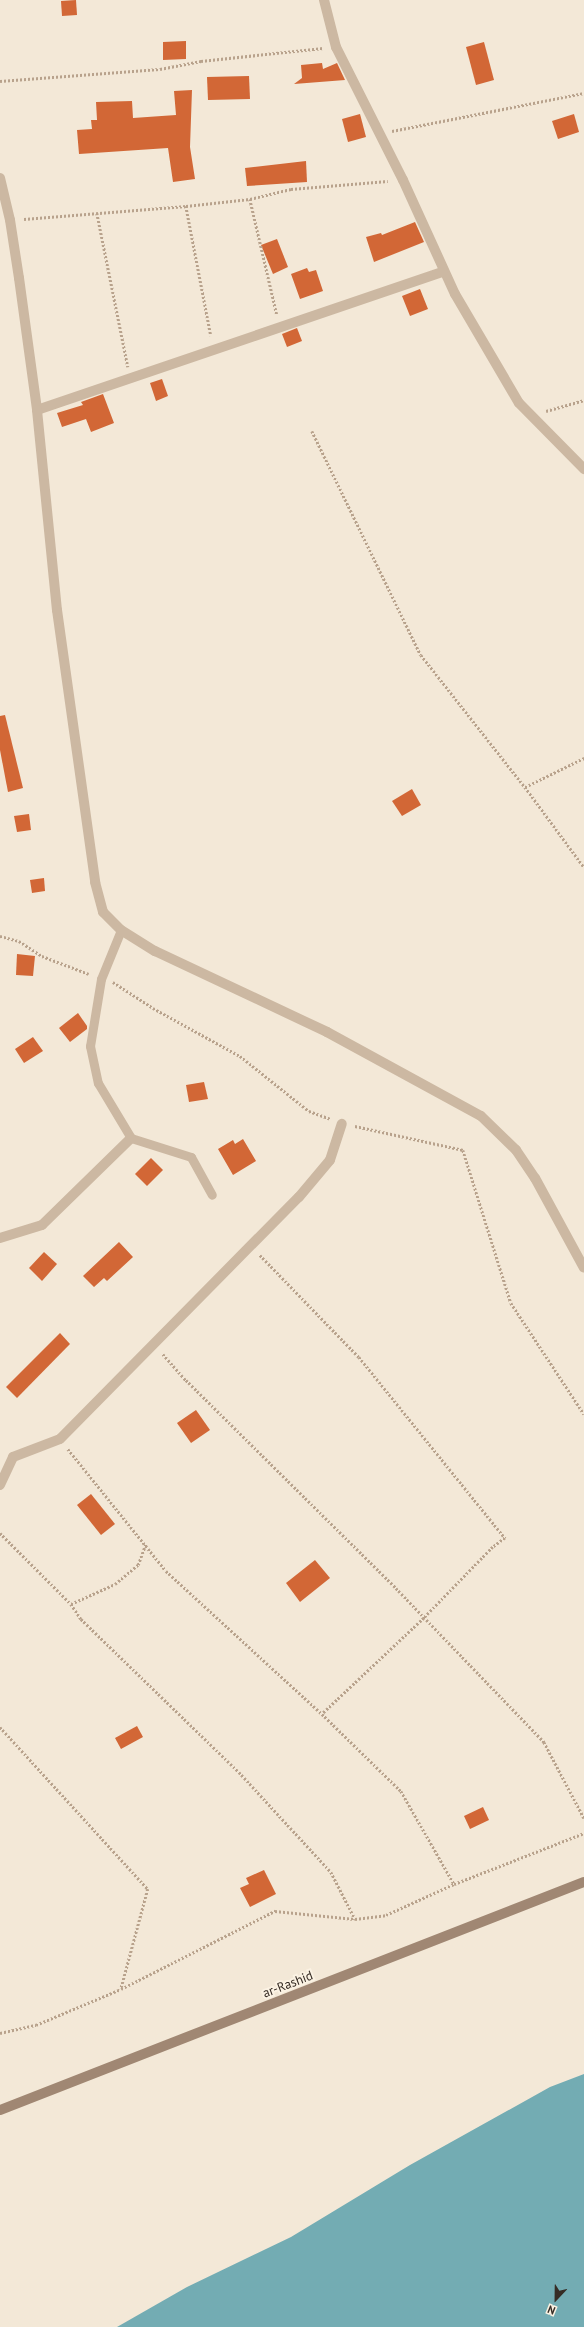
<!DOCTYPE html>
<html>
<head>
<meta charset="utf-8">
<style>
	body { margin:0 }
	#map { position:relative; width:584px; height:2327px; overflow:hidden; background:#f3e8d7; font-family:"PT Sans",sans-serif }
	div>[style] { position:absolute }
	.water>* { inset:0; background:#73acb3 }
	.building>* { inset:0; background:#d26736 }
	.path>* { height:2.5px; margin-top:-1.25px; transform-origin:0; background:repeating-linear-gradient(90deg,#b8a28c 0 2px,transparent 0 4px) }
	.service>* { height:9px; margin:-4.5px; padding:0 4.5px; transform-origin:4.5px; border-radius:4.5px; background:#ccb8a2 }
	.minor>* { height:10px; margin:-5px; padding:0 5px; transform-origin:5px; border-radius:5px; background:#ccb8a2 }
	.tertiary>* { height:10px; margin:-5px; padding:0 5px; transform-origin:5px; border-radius:5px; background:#ccb8a2 }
	.secondary>* { height:10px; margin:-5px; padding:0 5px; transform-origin:5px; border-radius:5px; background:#a08773 }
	span { translate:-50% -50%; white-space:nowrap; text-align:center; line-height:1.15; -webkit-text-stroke:4px #fbf2e3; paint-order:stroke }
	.street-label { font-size:13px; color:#362c25 }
	.north { position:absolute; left:536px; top:2279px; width:40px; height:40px; -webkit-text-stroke:3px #fbf2e3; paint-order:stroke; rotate:202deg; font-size:11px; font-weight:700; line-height:16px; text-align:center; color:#362c25 }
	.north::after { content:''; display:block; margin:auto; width:14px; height:18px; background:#362c25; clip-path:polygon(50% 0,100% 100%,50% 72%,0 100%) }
</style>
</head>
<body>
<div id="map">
	<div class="water">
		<i style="clip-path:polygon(584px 2074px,584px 2327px,117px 2327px,187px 2287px,291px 2237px,410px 2165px,550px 2087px)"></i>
	</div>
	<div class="building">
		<i style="clip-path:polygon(76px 0,77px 15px,62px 16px,61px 1px)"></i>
		<i style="clip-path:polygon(186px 41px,186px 59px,163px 60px,163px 42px)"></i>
		<i style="clip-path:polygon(484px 42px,494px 80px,476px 85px,466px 47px)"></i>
		<i style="clip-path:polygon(322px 63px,323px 69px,337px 63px,345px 80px,294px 84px,302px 78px,301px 65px)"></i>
		<i style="clip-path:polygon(249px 76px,250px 99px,208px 100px,207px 77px)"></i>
		<i style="clip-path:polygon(192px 90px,190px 147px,195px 179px,173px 182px,168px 148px,79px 154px,77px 130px,92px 129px,91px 120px,97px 120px,96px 102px,132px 101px,133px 118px,176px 115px,174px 91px)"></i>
		<i style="clip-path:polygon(360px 114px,366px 137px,348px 142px,342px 119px)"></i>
		<i style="clip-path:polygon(574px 114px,579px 132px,558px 139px,552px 121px)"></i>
		<i style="clip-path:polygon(306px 161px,307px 182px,247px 186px,245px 168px)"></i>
		<i style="clip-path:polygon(415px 222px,424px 242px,374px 262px,366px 237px,381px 233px,382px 235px)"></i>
		<i style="clip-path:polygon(277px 239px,288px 267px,273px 274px,261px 245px)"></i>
		<i style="clip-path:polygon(307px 268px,309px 272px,316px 270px,323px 291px,300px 299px,291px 274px)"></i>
		<i style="clip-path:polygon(420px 289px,428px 309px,410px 316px,402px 296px)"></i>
		<i style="clip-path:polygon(297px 328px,302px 341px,287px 347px,282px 334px)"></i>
		<i style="clip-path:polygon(162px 379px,168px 396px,156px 401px,150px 383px)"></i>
		<i style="clip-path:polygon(103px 394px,114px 423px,91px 432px,86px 419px,62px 427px,57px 413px,83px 405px,81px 402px)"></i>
		<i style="clip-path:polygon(5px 715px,23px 788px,8px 792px,0 750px,0 716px)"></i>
		<i style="clip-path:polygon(412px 789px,421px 805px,402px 816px,392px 801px)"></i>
		<i style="clip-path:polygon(29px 814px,31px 830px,17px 832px,14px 816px)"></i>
		<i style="clip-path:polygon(44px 878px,45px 891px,32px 893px,30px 880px)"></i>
		<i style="clip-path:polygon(17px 954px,35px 956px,33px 976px,16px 975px)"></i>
		<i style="clip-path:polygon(78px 1013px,87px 1026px,87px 1029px,70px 1042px,59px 1028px)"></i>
		<i style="clip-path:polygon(33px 1037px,43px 1051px,24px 1063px,15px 1049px)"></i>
		<i style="clip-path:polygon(204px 1082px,208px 1099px,189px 1102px,186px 1085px)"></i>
		<i style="clip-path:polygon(243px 1139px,256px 1161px,233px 1175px,218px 1149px,233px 1140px,235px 1144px)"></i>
		<i style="clip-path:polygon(151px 1158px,163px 1170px,147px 1186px,135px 1174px)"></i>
		<i style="clip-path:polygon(119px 1242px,133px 1257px,107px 1281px,104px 1278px,94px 1287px,83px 1276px)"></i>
		<i style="clip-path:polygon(44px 1252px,57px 1264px,42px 1281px,29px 1268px)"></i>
		<i style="clip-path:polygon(60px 1333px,70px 1344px,17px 1398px,6px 1387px)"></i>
		<i style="clip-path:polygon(196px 1410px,210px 1430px,191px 1443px,177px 1423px)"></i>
		<i style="clip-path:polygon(91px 1494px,115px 1524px,101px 1535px,77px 1505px)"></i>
		<i style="clip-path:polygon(315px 1560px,330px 1578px,300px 1602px,286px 1583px)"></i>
		<i style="clip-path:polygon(137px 1726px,143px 1737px,121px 1749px,115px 1738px)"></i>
		<i style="clip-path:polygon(483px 1807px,489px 1820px,470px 1829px,464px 1816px)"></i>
		<i style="clip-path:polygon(264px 1870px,276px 1894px,250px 1907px,240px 1888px,249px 1884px,246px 1878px)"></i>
	</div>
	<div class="path">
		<i style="left:0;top:81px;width:160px;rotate:-4.3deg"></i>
		<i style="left:160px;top:69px;width:42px;rotate:-11deg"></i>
		<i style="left:201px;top:61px;width:123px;rotate:-6.1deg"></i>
		<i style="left:392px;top:131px;width:196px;rotate:-11.2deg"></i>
		<i style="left:250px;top:199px;width:119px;rotate:76.9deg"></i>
		<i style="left:186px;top:206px;width:132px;rotate:79.1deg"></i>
		<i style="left:97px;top:213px;width:157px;rotate:78.6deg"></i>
		<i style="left:24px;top:219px;width:163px;rotate:-4.6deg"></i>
		<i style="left:186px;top:206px;width:64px;rotate:-6.2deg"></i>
		<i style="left:250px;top:199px;width:42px;rotate:-13.7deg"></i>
		<i style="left:291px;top:189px;width:97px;rotate:-4.7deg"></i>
		<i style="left:546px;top:411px;width:40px;rotate:-16deg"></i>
		<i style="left:312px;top:431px;width:249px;rotate:64.1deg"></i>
		<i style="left:421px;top:655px;width:168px;rotate:51.8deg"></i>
		<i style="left:525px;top:787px;width:99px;rotate:53.6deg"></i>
		<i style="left:525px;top:787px;width:66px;rotate:-26.2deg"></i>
		<i style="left:0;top:936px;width:20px;rotate:15deg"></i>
		<i style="left:19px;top:941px;width:27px;rotate:33deg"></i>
		<i style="left:42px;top:956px;width:50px;rotate:21deg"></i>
		<i style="left:113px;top:982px;width:48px;rotate:33deg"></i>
		<i style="left:153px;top:1008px;width:99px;rotate:28.9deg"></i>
		<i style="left:240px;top:1056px;width:88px;rotate:38.6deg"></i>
		<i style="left:309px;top:1111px;width:23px;rotate:20deg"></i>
		<i style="left:355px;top:1126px;width:111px;rotate:12.5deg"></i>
		<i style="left:463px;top:1150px;width:160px;rotate:72.6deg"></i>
		<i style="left:511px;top:1303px;width:133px;rotate:56.7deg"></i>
		<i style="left:260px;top:1255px;width:142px;rotate:45.9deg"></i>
		<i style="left:359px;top:1357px;width:233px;rotate:51.1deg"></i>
		<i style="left:505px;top:1538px;width:15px;rotate:143deg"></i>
		<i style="left:493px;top:1547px;width:99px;rotate:134.2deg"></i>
		<i style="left:424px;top:1618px;width:140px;rotate:136.7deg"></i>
		<i style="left:163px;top:1354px;width:35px;rotate:49deg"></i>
		<i style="left:186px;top:1380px;width:296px;rotate:44.7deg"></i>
		<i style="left:396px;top:1588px;width:214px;rotate:46.1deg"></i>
		<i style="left:544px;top:1742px;width:86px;rotate:62.2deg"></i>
		<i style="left:68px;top:1449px;width:156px;rotate:51.2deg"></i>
		<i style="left:166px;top:1571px;width:212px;rotate:42.5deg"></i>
		<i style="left:322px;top:1714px;width:110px;rotate:44.3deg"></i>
		<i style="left:401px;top:1791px;width:107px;rotate:60.3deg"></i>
		<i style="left:0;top:1533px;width:100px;rotate:45deg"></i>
		<i style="left:71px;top:1604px;width:18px;rotate:56deg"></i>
		<i style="left:81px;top:1619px;width:220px;rotate:44.1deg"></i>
		<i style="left:239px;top:1772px;width:136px;rotate:47.4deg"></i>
		<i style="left:331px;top:1872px;width:53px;rotate:62.9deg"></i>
		<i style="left:71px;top:1604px;width:48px;rotate:-24.4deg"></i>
		<i style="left:115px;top:1584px;width:30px;rotate:-40deg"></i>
		<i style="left:138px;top:1565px;width:23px;rotate:-70deg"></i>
		<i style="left:0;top:1727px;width:219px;rotate:47.6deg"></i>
		<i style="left:148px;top:1889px;width:104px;rotate:105.1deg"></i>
		<i style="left:0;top:2033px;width:37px;rotate:-13deg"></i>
		<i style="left:36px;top:2025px;width:92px;rotate:-23deg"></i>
		<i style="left:121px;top:1989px;width:173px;rotate:-26.9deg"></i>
		<i style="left:275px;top:1911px;width:80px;rotate:5.7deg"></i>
		<i style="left:355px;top:1919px;width:31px;rotate:-7deg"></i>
		<i style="left:386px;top:1915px;width:75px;rotate:-24.5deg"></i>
		<i style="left:454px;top:1884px;width:140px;rotate:-21.4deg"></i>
	</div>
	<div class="service">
		<i style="left:121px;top:930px;width:53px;rotate:112.2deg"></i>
		<i style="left:101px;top:979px;width:68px;rotate:99.3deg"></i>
		<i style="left:90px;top:1046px;width:38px;rotate:78deg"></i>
		<i style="left:98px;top:1083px;width:64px;rotate:59deg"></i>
		<i style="left:131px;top:1138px;width:63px;rotate:17.6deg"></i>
		<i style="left:191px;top:1157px;width:43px;rotate:61.1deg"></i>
	</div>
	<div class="minor">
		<i style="left:324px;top:0;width:49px;rotate:75.7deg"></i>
		<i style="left:336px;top:47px;width:149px;rotate:63.3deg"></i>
		<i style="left:403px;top:180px;width:125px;rotate:65.5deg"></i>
		<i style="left:455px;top:294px;width:126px;rotate:59.6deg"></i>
		<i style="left:519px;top:403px;width:93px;rotate:45.4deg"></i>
		<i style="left:37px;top:410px;width:428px;rotate:-18.8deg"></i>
		<i style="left:0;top:1238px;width:44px;rotate:-17.2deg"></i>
		<i style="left:42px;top:1225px;width:124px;rotate:-44.3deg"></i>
		<i style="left:0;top:1485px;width:31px;rotate:-65deg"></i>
		<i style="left:13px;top:1457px;width:50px;rotate:-21deg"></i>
		<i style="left:60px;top:1439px;width:340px;rotate:-45.4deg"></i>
		<i style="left:299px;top:1197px;width:48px;rotate:-50deg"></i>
		<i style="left:330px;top:1160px;width:38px;rotate:-72deg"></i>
	</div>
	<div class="tertiary">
		<i style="left:0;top:178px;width:43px;rotate:76.6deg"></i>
		<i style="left:10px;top:220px;width:59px;rotate:81.2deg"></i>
		<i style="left:19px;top:278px;width:133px;rotate:82.2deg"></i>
		<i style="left:37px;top:410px;width:201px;rotate:84.3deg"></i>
		<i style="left:57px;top:610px;width:275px;rotate:82deg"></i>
		<i style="left:95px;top:882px;width:31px;rotate:75deg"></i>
		<i style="left:103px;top:912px;width:25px;rotate:45deg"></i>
		<i style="left:121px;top:930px;width:40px;rotate:32deg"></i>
		<i style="left:155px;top:951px;width:190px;rotate:25.2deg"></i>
		<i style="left:327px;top:1032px;width:175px;rotate:28.6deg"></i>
		<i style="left:481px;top:1116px;width:49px;rotate:44.2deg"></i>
		<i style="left:516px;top:1150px;width:34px;rotate:56deg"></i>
		<i style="left:535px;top:1178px;width:102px;rotate:61.4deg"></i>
	</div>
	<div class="secondary">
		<i style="left:0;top:2110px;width:627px;rotate:-21.33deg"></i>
	</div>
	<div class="street-label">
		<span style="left:288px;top:1985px;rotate:-21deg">ar-Rashid</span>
	</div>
	<div class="north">N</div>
</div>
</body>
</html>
